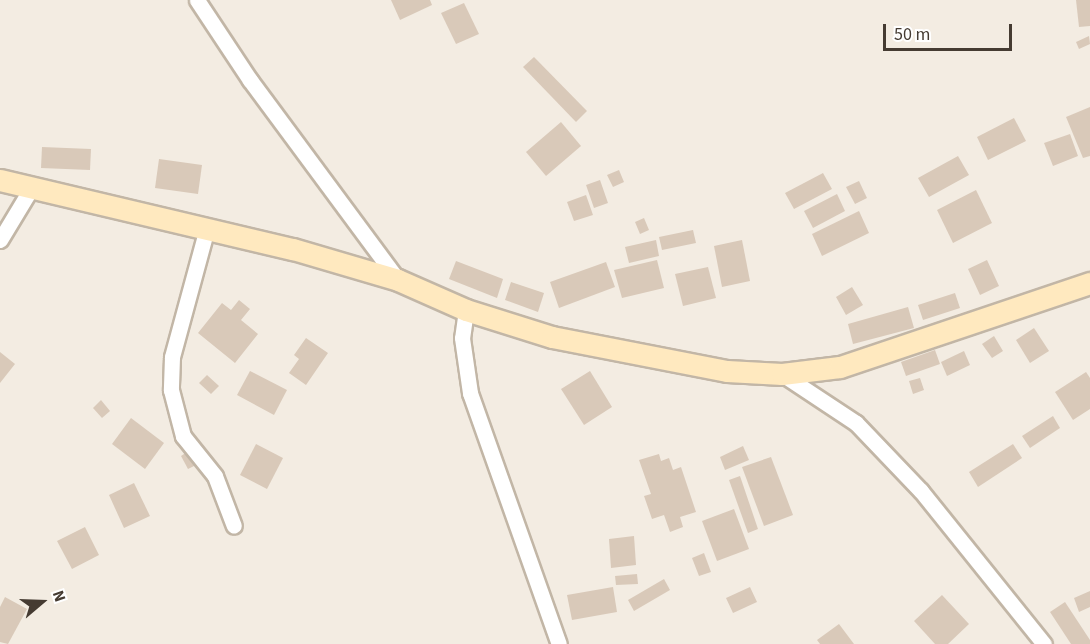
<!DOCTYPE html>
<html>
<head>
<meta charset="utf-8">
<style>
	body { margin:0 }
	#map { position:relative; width:1090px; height:644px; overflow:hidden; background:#f3ece2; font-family:"Source Sans 3",sans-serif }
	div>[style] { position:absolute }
	.building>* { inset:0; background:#d9c9b9 }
	.roads { filter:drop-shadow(2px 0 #c2b6a6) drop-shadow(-2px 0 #c2b6a6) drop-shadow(0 2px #c2b6a6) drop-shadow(0 -2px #c2b6a6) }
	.street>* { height:15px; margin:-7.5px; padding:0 7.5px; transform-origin:7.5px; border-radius:7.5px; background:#fff }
	.secondary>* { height:21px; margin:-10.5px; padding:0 10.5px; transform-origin:10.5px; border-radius:10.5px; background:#ffe9bf }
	span { translate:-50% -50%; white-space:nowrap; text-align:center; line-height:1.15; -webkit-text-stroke:4.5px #fff; paint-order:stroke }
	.north { position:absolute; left:12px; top:572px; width:60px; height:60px; -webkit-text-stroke:4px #fff; paint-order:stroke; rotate:71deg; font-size:16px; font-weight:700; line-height:24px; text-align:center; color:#453b32 }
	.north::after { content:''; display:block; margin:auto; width:21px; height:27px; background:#453b32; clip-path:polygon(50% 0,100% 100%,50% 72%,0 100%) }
	.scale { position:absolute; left:883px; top:24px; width:129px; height:27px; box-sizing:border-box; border:3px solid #453b32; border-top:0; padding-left:8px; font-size:18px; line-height:21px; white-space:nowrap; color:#453b32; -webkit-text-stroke:4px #fff; paint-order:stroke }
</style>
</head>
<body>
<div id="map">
	<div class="building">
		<i style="clip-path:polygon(391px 0,430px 0,432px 5px,400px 20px)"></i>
		<i style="clip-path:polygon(1076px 0,1090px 0,1090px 26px,1079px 27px)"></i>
		<i style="clip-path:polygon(464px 3px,479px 34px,456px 44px,441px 13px)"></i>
		<i style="clip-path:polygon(1089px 36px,1090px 44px,1079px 49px,1076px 42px)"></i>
		<i style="clip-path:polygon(534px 57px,587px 111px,576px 122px,523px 67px)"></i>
		<i style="clip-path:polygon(1090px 107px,1090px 156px,1083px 158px,1066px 117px)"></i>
		<i style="clip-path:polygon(1014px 118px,1026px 141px,988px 160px,977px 137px)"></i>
		<i style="clip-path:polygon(561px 122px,581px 146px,546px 176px,526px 152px)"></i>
		<i style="clip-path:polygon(1070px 134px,1078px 156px,1053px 166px,1044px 143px)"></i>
		<i style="clip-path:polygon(42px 147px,91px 149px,90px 170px,41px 168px)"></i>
		<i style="clip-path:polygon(958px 156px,969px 175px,929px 197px,918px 178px)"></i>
		<i style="clip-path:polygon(159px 159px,202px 165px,198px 194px,155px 188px)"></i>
		<i style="clip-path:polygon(619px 170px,624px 182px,613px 187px,607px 175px)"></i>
		<i style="clip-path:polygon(823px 173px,832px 189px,794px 209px,785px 193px)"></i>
		<i style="clip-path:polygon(600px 180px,608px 203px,594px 208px,586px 185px)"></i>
		<i style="clip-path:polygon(859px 181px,867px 198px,855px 204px,846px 187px)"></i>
		<i style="clip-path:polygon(976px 190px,992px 223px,953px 243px,937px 210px)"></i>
		<i style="clip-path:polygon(837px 194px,845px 211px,813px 228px,804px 211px)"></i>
		<i style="clip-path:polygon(586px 195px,593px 215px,574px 221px,567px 202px)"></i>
		<i style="clip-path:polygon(859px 211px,869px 233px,822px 256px,812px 234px)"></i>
		<i style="clip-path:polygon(644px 218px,649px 230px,640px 234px,635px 222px)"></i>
		<i style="clip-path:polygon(693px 230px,696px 243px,662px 250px,659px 237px)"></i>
		<i style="clip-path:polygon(656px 240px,659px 256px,629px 263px,625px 247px)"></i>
		<i style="clip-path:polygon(742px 240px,750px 281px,722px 287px,714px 246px)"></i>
		<i style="clip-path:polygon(657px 260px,664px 288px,622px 298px,614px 270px)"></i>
		<i style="clip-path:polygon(987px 260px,999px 286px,980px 295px,968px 269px)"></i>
		<i style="clip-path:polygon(456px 261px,503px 279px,497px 298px,449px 279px)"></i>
		<i style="clip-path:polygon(606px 262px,615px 287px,559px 308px,550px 282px)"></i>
		<i style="clip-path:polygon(708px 267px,716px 298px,683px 306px,675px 274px)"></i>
		<i style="clip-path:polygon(511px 282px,544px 293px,538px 312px,505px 300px)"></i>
		<i style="clip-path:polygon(852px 287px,863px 305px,846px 315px,836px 297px)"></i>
		<i style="clip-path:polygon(955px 293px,960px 308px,923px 320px,918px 305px)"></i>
		<i style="clip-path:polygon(239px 300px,250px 309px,241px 320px,258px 334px,235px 363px,198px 333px,222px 303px,231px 310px)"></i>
		<i style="clip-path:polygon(908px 307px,914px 328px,853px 344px,848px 324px)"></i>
		<i style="clip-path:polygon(1034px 328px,1049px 351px,1030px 363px,1016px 340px)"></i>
		<i style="clip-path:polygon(994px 336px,1003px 351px,992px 358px,982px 344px)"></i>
		<i style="clip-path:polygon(306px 338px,328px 353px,306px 385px,289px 373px,299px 359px,294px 355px)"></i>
		<i style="clip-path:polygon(935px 350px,940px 364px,906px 376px,901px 362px)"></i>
		<i style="clip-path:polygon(964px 351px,970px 365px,947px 376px,941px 362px)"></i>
		<i style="clip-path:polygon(0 352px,15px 364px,0 383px)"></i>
		<i style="clip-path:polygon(250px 371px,287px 390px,274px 415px,237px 395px)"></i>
		<i style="clip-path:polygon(590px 371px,612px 407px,584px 425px,561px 389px)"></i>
		<i style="clip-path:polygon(1086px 372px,1090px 378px,1090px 409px,1073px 420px,1055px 392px)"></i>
		<i style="clip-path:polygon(207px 375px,219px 386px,211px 394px,199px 383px)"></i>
		<i style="clip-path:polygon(920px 378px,924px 390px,913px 394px,909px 381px)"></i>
		<i style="clip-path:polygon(101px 400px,110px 411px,102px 418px,93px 408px)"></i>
		<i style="clip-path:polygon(1053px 416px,1060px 428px,1030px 448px,1022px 436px)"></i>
		<i style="clip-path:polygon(131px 418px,164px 443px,145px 469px,112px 444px)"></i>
		<i style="clip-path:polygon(256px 444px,283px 458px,267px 489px,240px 475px)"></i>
		<i style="clip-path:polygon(1013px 444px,1022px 458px,978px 487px,969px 472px)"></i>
		<i style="clip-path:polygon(743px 446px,749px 460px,725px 470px,720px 457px)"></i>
		<i style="clip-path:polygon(190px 450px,198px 464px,188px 469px,181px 456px)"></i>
		<i style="clip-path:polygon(659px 454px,661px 461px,669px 458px,673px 470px,681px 467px,696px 512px,680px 517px,683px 527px,670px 532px,664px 515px,652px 519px,644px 496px,651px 494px,639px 460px)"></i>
		<i style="clip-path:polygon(771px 457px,793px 515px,764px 526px,742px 467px)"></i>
		<i style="clip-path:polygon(740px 476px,758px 529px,748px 533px,729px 480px)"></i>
		<i style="clip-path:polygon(134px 483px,150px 516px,124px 528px,109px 495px)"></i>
		<i style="clip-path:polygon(734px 509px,749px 549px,717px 561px,702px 521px)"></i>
		<i style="clip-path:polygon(85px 527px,99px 555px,72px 569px,57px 541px)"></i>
		<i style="clip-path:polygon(634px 536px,636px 565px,611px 568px,609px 539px)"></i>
		<i style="clip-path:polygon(704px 553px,711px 572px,699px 576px,692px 558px)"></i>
		<i style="clip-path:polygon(637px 574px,638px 584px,616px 585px,615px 576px)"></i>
		<i style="clip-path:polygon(664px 579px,670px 590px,634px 611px,628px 600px)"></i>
		<i style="clip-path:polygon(613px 587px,617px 612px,572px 620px,567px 595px)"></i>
		<i style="clip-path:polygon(750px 587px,757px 602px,733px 613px,726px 598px)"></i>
		<i style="clip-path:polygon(1090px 591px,1090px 607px,1079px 612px,1074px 598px)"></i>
		<i style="clip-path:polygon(942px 595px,969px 624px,948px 644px,935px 644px,914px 621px)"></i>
		<i style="clip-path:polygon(5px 597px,27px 609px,8px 644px,0 642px,0 607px)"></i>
		<i style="clip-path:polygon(1065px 602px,1090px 640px,1090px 644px,1071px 644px,1050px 612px)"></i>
		<i style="clip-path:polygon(839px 624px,854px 644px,820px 644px,817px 640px)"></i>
	</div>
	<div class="roads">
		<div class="street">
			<i style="left:197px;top:0;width:96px;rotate:56.5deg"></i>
			<i style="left:250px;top:80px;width:249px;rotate:53.5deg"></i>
			<i style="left:207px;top:228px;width:134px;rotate:105.2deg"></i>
			<i style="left:172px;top:357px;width:33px;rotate:92deg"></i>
			<i style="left:171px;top:390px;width:48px;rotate:75.4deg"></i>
			<i style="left:183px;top:436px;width:51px;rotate:51.3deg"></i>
			<i style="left:215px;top:476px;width:53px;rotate:69.2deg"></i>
			<i style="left:0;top:240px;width:62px;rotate:-58.9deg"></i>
			<i style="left:466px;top:310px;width:28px;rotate:98deg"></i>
			<i style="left:462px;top:338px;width:56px;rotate:81.7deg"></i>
			<i style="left:470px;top:393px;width:266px;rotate:70.5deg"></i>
			<i style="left:782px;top:374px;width:89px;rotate:33.5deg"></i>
			<i style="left:856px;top:423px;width:94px;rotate:46.3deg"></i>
			<i style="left:921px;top:491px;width:196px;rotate:51.2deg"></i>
		</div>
		<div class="secondary">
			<i style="left:0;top:180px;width:301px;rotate:13.3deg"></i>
			<i style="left:293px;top:249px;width:109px;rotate:16.4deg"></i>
			<i style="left:398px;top:280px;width:74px;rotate:23.8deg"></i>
			<i style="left:466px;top:310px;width:90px;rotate:17.4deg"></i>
			<i style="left:552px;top:337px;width:178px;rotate:11deg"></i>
			<i style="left:727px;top:371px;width:55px;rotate:3.1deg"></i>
			<i style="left:782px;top:374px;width:58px;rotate:-6.9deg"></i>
			<i style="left:840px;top:367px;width:264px;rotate:-18.6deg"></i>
		</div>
	</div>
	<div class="north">N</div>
	<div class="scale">50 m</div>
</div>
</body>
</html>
